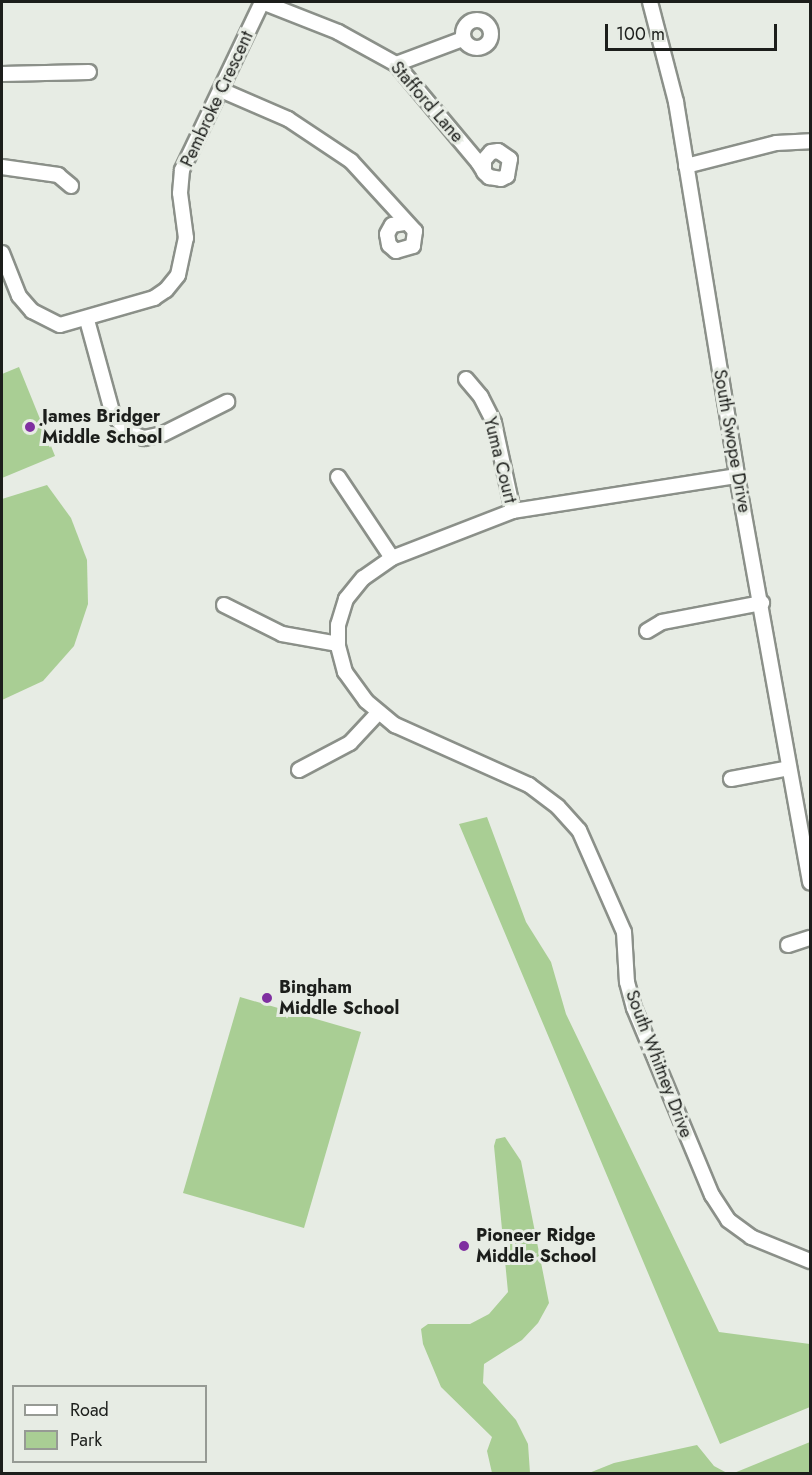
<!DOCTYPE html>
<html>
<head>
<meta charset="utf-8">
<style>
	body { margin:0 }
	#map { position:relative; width:812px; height:1475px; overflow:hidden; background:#e7ece4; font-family:Jost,sans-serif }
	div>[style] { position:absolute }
	.green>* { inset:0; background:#a9ce94 }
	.roads { filter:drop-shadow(2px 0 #8b9089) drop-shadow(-2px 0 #8b9089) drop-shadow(0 2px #8b9089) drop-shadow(0 -2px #8b9089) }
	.minor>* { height:14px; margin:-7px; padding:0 7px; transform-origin:7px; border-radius:7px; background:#fff }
	.minor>.ring { margin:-7px; padding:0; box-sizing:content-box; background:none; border:14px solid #fff; border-radius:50% }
	.dots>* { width:16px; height:16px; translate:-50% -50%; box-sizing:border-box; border:3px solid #e7ece4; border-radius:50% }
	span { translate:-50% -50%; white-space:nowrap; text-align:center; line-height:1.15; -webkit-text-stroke:6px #e7ece4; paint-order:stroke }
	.street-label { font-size:18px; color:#1c1e1b }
	.poi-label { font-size:18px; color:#1c1e1b; font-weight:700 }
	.left { translate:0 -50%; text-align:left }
	.frame { position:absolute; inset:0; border:3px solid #1c1e1b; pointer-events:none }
	.legend { position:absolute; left:12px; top:1385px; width:195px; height:78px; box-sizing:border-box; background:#e7ece4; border:2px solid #969a94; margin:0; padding:8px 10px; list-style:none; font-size:18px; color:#1c1e1b }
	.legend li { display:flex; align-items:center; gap:12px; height:30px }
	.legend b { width:30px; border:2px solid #969a94 }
	.scale { position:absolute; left:605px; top:24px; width:172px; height:27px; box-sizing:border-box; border:3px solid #1c1e1b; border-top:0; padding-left:8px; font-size:18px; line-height:21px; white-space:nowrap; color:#1c1e1b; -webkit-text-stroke:4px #e7ece4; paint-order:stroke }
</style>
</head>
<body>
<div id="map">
	<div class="green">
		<i style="clip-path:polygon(19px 367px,55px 456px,2px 478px,2px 374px)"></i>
		<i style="clip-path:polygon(47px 485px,71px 518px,87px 560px,88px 604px,74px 646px,43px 681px,2px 700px,2px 499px)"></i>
		<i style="clip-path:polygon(487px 817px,526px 922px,551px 962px,566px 1014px,719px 1332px,810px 1344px,810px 1407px,720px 1444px,459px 824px)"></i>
		<i style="clip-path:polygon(240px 997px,361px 1032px,304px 1228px,183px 1193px)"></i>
		<i style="clip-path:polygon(505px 1137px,521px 1161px,549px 1303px,538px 1323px,522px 1340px,484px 1364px,483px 1383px,516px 1420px,528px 1444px,530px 1473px,492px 1473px,487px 1451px,492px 1437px,441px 1387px,423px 1344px,421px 1329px,428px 1324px,470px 1324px,489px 1314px,508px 1292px,494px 1146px,496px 1139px)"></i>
		<i style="clip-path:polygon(810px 1442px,810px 1473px,734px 1473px)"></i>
		<i style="clip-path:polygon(697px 1445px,714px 1466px,727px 1473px,589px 1473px,614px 1463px)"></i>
	</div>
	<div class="roads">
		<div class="minor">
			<i style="left:262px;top:2px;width:82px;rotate:21.5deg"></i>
			<i style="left:338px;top:32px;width:66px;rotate:28.9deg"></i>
			<i style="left:396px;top:64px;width:128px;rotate:50.1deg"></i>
			<i style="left:478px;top:162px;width:13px;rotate:58deg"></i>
			<i style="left:485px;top:173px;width:6px;rotate:45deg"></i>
			<i style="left:489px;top:177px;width:12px;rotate:9deg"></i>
			<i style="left:501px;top:179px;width:7px;rotate:-27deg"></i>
			<i style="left:507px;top:176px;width:17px;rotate:-80deg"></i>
			<i style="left:510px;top:159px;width:14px;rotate:-146deg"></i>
			<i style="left:498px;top:151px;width:7px;rotate:172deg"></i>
			<i style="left:491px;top:152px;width:11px;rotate:131deg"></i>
			<i style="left:484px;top:160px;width:12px;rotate:90deg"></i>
			<i style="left:650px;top:2px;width:103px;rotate:75.4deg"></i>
			<i style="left:676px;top:102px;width:379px;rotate:80.7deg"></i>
			<i style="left:737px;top:476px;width:413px;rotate:79.8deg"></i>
			<i class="ring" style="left:463px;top:20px;width:14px;height:14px"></i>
			<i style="left:396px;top:64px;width:72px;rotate:-20.5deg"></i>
			<i style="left:2px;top:74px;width:87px;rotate:-1.3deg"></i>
			<i style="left:221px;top:90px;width:73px;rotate:23.4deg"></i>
			<i style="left:288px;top:119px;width:76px;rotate:33.7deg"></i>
			<i style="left:351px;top:161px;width:95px;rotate:47.6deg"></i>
			<i style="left:415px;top:231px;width:15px;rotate:98deg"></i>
			<i style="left:413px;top:246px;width:18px;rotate:164deg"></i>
			<i style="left:396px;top:251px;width:9px;rotate:-139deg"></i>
			<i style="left:389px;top:245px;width:11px;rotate:-100deg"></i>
			<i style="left:387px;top:234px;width:10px;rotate:-61deg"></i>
			<i style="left:392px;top:225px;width:12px;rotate:-9deg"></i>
			<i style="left:686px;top:166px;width:93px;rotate:-14.3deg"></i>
			<i style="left:776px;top:143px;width:34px;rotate:-3deg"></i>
			<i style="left:2px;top:167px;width:57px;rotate:8.1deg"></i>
			<i style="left:58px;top:175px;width:17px;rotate:40deg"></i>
			<i style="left:2px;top:253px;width:46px;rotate:68.4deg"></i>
			<i style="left:19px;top:296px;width:20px;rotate:49deg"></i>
			<i style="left:32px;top:311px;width:31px;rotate:27deg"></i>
			<i style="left:60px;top:325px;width:98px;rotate:-16deg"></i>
			<i style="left:154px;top:298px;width:14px;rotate:-34deg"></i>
			<i style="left:166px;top:290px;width:19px;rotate:-51deg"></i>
			<i style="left:178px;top:275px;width:38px;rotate:-78deg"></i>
			<i style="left:186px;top:238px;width:45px;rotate:-97.6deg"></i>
			<i style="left:180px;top:193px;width:23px;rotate:-85deg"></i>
			<i style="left:182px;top:170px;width:186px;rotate:-64.5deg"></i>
			<i style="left:87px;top:320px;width:98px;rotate:74.7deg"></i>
			<i style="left:113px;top:415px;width:25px;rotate:47deg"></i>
			<i style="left:130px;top:433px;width:15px;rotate:20deg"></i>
			<i style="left:144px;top:438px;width:19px;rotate:-12deg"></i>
			<i style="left:163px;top:434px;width:72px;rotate:-26.6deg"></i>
			<i style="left:466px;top:379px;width:23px;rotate:50deg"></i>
			<i style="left:481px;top:397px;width:29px;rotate:63deg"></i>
			<i style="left:494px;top:423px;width:90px;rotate:77.8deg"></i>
			<i style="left:737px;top:476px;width:227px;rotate:171.1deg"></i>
			<i style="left:513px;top:511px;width:130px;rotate:158.8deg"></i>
			<i style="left:392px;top:558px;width:35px;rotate:145deg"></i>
			<i style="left:363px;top:578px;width:27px;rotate:129deg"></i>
			<i style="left:346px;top:599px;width:27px;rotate:107deg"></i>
			<i style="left:338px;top:625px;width:21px;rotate:90deg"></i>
			<i style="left:338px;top:646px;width:27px;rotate:75deg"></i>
			<i style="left:345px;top:672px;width:36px;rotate:54deg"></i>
			<i style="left:366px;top:701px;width:38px;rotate:40deg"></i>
			<i style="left:395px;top:725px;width:147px;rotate:24.1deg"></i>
			<i style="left:529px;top:785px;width:36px;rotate:37deg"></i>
			<i style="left:558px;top:807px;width:31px;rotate:48deg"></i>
			<i style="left:579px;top:830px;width:111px;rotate:66.2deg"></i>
			<i style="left:624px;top:932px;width:50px;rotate:86.6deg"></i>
			<i style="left:627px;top:982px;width:27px;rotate:75deg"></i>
			<i style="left:634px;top:1008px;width:203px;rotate:67.4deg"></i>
			<i style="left:712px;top:1195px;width:30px;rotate:57deg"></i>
			<i style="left:728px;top:1220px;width:29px;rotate:36deg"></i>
			<i style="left:751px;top:1237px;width:64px;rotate:22.1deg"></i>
			<i style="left:338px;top:477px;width:97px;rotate:56.3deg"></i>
			<i style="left:224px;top:605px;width:65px;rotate:26.6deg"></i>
			<i style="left:282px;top:634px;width:57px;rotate:10.1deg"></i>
			<i style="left:647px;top:631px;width:17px;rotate:-31deg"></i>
			<i style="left:662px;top:622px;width:102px;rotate:-10.8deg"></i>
			<i style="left:299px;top:770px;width:58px;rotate:-27.9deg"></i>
			<i style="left:350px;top:743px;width:42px;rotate:-46.9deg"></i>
			<i style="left:731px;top:779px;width:59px;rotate:-10.7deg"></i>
			<i style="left:788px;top:945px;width:23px;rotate:-18deg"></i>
		</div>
	</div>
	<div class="dots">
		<i style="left:30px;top:427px;background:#7f2fa0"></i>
		<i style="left:267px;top:998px;background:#7f2fa0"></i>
		<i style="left:464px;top:1246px;background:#7f2fa0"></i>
	</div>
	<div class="street-label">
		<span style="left:217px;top:99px;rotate:-65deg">Pembroke Crescent</span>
		<span style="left:427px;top:102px;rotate:49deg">Stafford Lane</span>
		<span style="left:732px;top:441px;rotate:80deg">South Swope Drive</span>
		<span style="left:500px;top:460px;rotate:76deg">Yuma Court</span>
		<span style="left:659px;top:1064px;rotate:69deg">South Whitney Drive</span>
	</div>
	<div class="poi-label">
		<span class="left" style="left:42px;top:427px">James Bridger<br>Middle School</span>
		<span class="left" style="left:279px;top:998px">Bingham<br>Middle School</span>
		<span class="left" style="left:476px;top:1246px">Pioneer Ridge<br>Middle School</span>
	</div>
	<div class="frame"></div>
	<ul class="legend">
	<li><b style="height:8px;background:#fff"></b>Road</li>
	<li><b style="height:16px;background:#a9ce94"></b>Park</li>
	</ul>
	<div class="scale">100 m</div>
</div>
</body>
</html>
